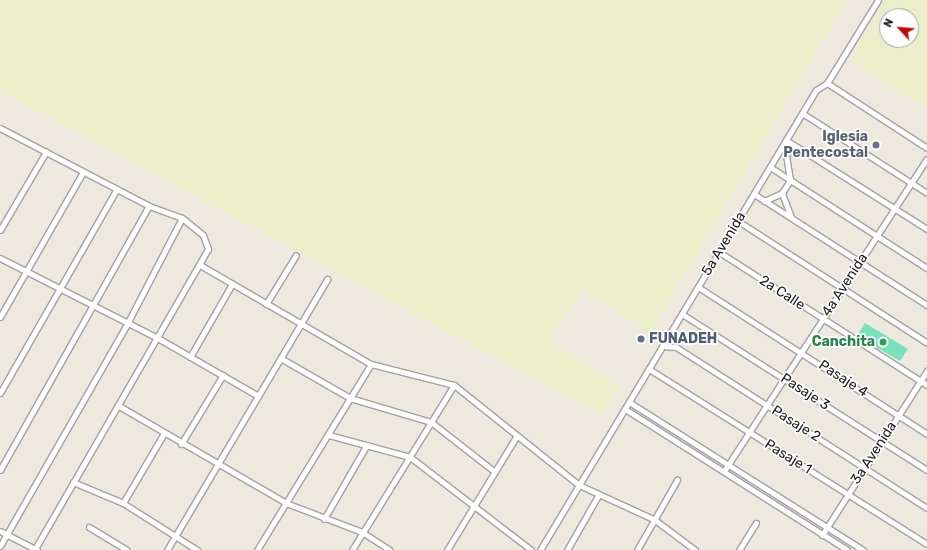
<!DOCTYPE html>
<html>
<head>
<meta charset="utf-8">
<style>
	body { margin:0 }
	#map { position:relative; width:927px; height:550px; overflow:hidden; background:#ede9df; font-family:Rubik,sans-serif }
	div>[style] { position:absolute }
	.farmland>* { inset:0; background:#eaeec9 }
	.pitch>* { inset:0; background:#78e2bd }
	.roads { filter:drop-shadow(1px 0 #a2a2a2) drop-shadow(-1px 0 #a2a2a2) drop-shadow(0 1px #a2a2a2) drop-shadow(0 -1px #a2a2a2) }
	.minor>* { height:5px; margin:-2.5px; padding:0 2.5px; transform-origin:2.5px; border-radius:2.5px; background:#fff }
	.dots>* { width:11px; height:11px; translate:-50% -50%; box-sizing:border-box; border:2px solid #fff; border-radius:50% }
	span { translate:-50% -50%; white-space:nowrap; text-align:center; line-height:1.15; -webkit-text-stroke:3.5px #fff; paint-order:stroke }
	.worship-label { font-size:14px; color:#5b616d; font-weight:700 }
	.right { translate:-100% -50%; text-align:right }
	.street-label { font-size:14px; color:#1b1b1b }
	.service-label { font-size:14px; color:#4e5e75; font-weight:700 }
	.left { translate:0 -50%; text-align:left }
	.leisure-label { font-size:14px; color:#27864d; font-weight:700 }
	.north { position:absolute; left:879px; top:8px; width:40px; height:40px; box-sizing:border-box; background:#fff; border:1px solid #a4a4a4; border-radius:50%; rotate:296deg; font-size:11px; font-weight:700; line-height:16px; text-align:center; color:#1b1b1b }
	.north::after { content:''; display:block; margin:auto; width:14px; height:18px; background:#c50800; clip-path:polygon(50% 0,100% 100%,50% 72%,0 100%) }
</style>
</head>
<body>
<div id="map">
	<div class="farmland">
		<i style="clip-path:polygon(0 0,847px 0,651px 332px,582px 291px,550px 340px,621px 386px,602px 415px,0 91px)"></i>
		<i style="clip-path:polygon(evenodd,886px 0,927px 0,927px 110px,850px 61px,886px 0,887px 16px,911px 16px,911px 40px,887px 40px,887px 16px)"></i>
	</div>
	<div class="pitch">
		<i style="clip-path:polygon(865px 323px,908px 349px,900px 361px,857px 336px)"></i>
	</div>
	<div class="roads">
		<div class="minor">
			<i style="left:827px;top:83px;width:119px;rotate:33deg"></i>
			<i style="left:802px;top:113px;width:148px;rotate:32.6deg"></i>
			<i style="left:0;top:128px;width:168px;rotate:27.6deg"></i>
			<i style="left:149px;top:206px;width:35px;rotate:20deg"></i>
			<i style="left:182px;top:218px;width:27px;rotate:39deg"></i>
			<i style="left:203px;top:235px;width:15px;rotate:70deg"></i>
			<i style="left:208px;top:249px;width:348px;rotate:120deg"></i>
			<i style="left:786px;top:140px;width:167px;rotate:32.3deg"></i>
			<i style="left:770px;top:167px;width:187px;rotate:32.8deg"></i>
			<i style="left:754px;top:194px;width:206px;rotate:32.7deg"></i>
			<i style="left:764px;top:201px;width:20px;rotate:-24deg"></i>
			<i style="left:791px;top:217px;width:26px;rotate:-111deg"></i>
			<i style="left:782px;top:193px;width:15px;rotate:-58deg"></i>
			<i style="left:790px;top:180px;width:26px;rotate:-99deg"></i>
			<i style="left:786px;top:154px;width:13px;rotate:-32deg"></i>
			<i style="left:738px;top:221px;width:225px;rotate:32.8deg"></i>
			<i style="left:0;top:230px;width:91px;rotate:-59.5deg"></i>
			<i style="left:719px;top:252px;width:247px;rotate:32.6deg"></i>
			<i style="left:0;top:258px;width:175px;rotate:26.9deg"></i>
			<i style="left:156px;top:337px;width:118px;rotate:30deg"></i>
			<i style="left:200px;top:265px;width:198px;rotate:30.1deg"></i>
			<i style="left:371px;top:364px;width:86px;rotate:14.2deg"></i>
			<i style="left:454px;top:385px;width:160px;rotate:38.7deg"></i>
			<i style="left:579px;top:485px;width:84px;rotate:24.7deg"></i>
			<i style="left:655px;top:520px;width:50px;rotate:36.9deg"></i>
			<i style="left:698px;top:287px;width:272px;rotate:32.7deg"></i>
			<i style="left:266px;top:304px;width:57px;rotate:-58.5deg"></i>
			<i style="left:682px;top:314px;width:290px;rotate:32.5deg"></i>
			<i style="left:0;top:317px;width:167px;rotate:-60.2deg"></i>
			<i style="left:663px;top:346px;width:13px;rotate:4deg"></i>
			<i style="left:676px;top:347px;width:298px;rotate:32.7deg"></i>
			<i style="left:190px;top:357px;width:84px;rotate:-60.1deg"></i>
			<i style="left:282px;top:359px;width:78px;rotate:29.8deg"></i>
			<i style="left:350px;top:398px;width:84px;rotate:16.5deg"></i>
			<i style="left:431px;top:422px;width:81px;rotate:38deg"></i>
			<i style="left:649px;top:369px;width:328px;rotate:32.2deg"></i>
			<i style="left:0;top:393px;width:235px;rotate:-60.2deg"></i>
			<i style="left:629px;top:402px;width:277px;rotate:32.3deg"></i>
			<i style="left:119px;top:406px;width:193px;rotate:30.1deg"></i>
			<i style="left:286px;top:503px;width:81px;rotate:20.9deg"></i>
			<i style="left:362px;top:532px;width:33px;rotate:33deg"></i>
			<i style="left:625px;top:409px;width:263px;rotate:32.4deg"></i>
			<i style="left:329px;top:435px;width:84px;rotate:15.2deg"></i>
			<i style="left:410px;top:457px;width:153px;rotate:37.5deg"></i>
			<i style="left:181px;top:444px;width:81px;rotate:-58.7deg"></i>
			<i style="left:0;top:470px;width:303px;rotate:-60.6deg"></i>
			<i style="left:724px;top:471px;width:372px;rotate:-57deg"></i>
			<i style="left:73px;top:482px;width:54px;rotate:22.8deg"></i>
			<i style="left:123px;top:503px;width:88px;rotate:32.4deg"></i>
			<i style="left:123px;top:503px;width:81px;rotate:-59.6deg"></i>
			<i style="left:324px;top:519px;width:84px;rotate:-60.1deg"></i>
			<i style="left:89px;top:527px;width:44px;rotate:31.2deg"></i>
			<i style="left:0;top:531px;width:42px;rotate:27.2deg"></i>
			<i style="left:822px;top:535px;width:195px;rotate:-57.4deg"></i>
			<i style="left:0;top:546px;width:256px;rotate:-60.2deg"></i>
			<i style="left:127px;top:324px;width:119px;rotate:-62.6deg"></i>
			<i style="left:167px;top:550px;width:315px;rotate:-59.4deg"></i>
			<i style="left:257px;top:550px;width:218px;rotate:-58.5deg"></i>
			<i style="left:352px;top:550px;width:194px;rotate:-58.3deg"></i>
			<i style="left:447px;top:550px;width:132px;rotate:-58.6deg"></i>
			<i style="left:540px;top:550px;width:536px;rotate:-59.04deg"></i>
			<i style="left:816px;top:90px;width:13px;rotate:-32deg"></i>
			<i style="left:827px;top:83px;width:97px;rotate:-58.4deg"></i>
			<i style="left:567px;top:550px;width:64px;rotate:-60.3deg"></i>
			<i style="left:637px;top:550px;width:81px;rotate:-60.3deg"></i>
			<i style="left:739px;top:550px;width:32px;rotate:-58deg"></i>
		</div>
	</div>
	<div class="dots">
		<i style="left:876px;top:145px;background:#6b7280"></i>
		<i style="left:641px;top:339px;background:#5c6f8a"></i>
		<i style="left:883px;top:342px;background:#2e9e5b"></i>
	</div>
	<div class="worship-label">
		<span class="right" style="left:868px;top:145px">Iglesia<br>Pentecostal</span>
	</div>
	<div class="street-label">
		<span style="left:724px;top:244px;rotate:-59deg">5a Avenida</span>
		<span style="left:845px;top:285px;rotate:-57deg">4a Avenida</span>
		<span style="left:782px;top:293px;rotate:33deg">2a Calle</span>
		<span style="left:843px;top:379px;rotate:33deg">Pasaje 4</span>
		<span style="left:805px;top:392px;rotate:33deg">Pasaje 3</span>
		<span style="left:796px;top:424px;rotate:32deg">Pasaje 2</span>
		<span style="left:874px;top:453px;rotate:-57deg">3a Avenida</span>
		<span style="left:788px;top:457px;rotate:32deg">Pasaje 1</span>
	</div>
	<div class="service-label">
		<span class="left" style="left:649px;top:339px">FUNADEH</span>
	</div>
	<div class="leisure-label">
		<span class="right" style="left:875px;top:342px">Canchita</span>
	</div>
	<div class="north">N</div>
</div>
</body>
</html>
